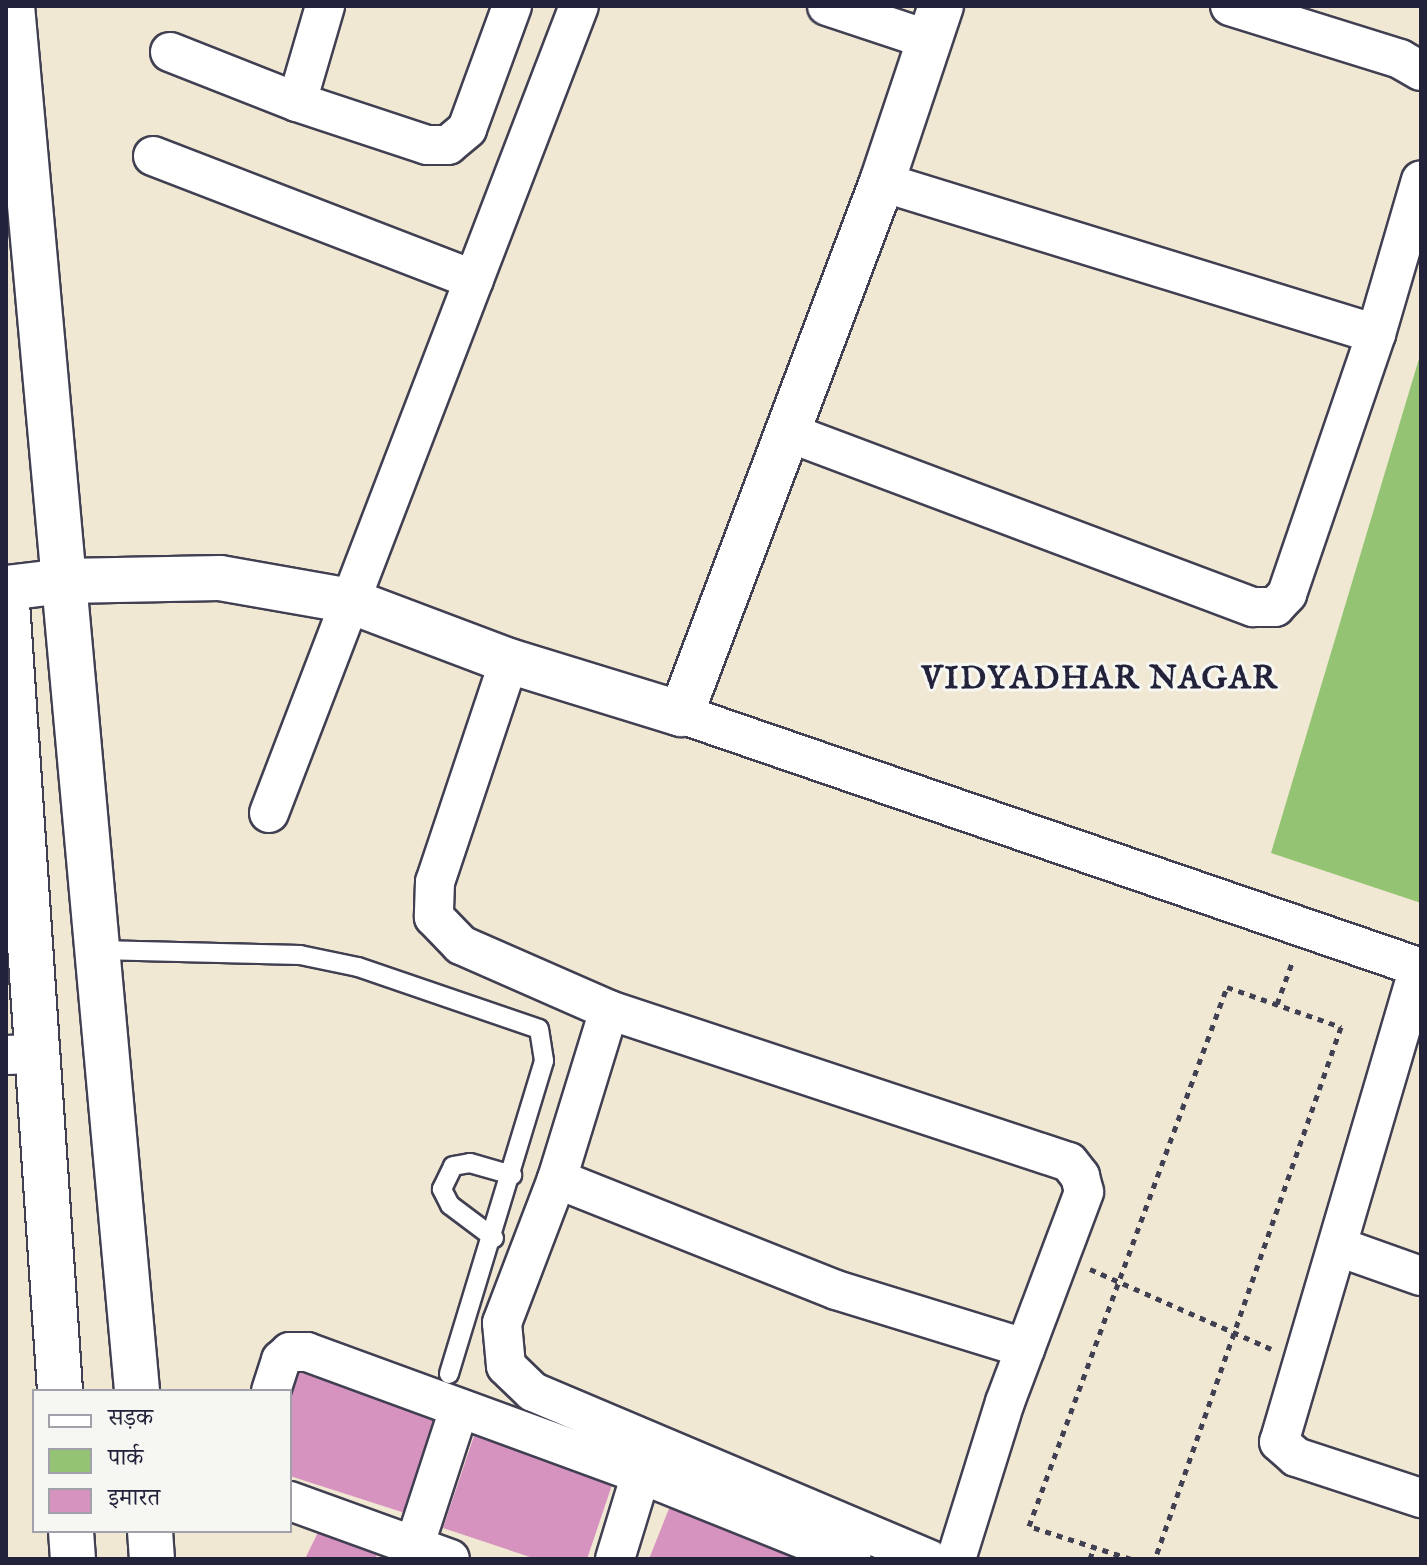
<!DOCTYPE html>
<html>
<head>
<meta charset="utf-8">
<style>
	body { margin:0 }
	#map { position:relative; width:1427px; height:1565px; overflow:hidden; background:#f1e8d3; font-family:"IM FELL English","Noto Serif Devanagari",serif }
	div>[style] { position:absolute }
	.green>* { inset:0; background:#94c473 }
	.building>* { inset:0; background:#d693bf }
	.path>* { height:5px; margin-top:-2.5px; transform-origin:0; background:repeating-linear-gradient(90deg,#414052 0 6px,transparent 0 12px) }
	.roads { filter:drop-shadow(2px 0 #414052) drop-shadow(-2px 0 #414052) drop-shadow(0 2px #414052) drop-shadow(0 -2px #414052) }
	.service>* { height:18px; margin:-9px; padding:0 9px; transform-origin:9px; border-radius:9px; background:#fff }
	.minor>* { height:38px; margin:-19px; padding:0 19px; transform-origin:19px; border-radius:19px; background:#fff }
	.tertiary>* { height:44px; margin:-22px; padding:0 22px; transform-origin:22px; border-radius:22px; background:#fff }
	span { translate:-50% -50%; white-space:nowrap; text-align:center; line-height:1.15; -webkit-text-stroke:6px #f6f6f2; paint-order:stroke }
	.district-label { font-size:32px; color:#22223b; font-weight:700; letter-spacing:2px }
	.frame { position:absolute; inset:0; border:8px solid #22223b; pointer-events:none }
	.legend { position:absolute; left:32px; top:1389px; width:260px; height:144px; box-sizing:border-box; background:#f6f6f2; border:2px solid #a1a1a9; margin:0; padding:10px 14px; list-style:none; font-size:24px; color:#22223b }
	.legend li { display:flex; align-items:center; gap:16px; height:40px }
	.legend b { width:40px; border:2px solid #a1a1a9 }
</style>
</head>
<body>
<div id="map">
	<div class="green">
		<i style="clip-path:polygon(1421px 352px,1421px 903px,1271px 853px)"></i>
	</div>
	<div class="building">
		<i style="clip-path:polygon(292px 1370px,440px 1417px,408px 1514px,290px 1476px)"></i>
		<i style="clip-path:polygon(475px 1433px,614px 1479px,587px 1559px,536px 1559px,443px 1528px)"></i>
		<i style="clip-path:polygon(672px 1501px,811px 1559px,649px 1559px)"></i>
		<i style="clip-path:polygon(323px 1522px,380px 1548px,375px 1559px,305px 1559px)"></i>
	</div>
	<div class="path">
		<i style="left:1277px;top:1004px;width:47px;rotate:-70deg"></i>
		<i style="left:1090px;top:1269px;width:198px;rotate:23.8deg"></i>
		<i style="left:1090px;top:1559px;width:13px;rotate:-72deg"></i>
		<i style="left:1131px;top:1559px;width:107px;rotate:-162.1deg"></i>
		<i style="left:1029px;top:1526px;width:574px;rotate:-69.83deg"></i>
		<i style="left:1227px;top:987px;width:121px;rotate:19.3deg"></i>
		<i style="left:1341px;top:1027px;width:564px;rotate:109.27deg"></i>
	</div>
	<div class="roads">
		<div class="service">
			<i style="left:98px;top:950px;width:202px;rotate:1.4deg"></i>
			<i style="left:300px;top:955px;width:59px;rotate:11.7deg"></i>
			<i style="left:358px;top:967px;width:191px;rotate:18.9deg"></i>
			<i style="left:539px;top:1029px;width:32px;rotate:81deg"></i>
			<i style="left:544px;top:1061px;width:327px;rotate:106.9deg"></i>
			<i style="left:494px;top:1238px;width:55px;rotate:-143.1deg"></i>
			<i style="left:450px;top:1205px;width:18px;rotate:-117deg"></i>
			<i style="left:442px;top:1189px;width:25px;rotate:-64deg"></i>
			<i style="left:453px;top:1166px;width:17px;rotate:-10deg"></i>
			<i style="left:470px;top:1163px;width:44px;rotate:15.9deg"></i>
		</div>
		<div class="minor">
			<i style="left:827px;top:6px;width:108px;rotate:18.4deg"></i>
			<i style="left:1230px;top:6px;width:178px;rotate:17.3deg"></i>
			<i style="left:1400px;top:59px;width:24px;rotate:30deg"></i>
			<i style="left:170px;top:52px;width:136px;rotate:21.5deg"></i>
			<i style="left:297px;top:102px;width:137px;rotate:18.3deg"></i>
			<i style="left:427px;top:145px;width:21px"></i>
			<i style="left:448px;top:145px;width:25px;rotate:-40deg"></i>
			<i style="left:467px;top:129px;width:131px;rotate:-69.9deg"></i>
			<i style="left:297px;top:102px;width:100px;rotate:-73.7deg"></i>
			<i style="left:153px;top:156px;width:344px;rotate:21.1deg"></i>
			<i style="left:882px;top:182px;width:517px;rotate:17.1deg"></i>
			<i style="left:1376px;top:334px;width:160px;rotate:-73.7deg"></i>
			<i style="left:787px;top:432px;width:498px;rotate:20.6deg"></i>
			<i style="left:1253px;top:607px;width:22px"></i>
			<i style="left:1275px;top:607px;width:18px;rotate:-47deg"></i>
			<i style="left:1287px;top:594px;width:275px;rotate:-71.1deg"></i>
			<i style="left:509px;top:661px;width:233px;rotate:108.5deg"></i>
			<i style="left:435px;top:882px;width:35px;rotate:92deg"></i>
			<i style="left:434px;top:917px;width:39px;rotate:46deg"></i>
			<i style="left:461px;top:945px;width:162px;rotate:23.7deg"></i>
			<i style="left:609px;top:1010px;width:484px;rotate:18.3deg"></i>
			<i style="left:1069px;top:1162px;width:18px;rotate:52deg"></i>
			<i style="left:1080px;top:1176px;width:16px;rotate:76deg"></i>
			<i style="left:1084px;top:1192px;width:224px;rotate:110.6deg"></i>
			<i style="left:1005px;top:1402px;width:164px;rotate:107.3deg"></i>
			<i style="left:681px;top:714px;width:782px;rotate:18.94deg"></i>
			<i style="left:269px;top:813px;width:864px;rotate:-68.99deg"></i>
			<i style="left:1419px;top:967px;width:495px;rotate:106.4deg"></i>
			<i style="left:1279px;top:1442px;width:23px;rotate:41deg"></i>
			<i style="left:1296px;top:1457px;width:132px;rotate:18.2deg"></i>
			<i style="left:609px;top:1010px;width:177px;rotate:107.1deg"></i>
			<i style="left:557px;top:1179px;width:154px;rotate:110.9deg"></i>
			<i style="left:502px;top:1323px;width:43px;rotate:84.7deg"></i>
			<i style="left:506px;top:1366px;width:37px;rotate:44deg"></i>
			<i style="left:533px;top:1392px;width:430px;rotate:22.9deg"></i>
			<i style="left:6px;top:1055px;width:30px;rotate:-2deg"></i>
			<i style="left:557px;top:1179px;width:300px;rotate:21.7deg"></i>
			<i style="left:836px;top:1290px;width:198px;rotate:17.1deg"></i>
			<i style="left:1339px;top:1247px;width:87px;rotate:19.5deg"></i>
			<i style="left:271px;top:1391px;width:33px;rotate:-72deg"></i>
			<i style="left:281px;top:1360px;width:12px;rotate:-42deg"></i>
			<i style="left:290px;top:1352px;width:17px"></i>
			<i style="left:307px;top:1352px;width:356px;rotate:20.1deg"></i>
			<i style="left:641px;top:1474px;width:227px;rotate:21.9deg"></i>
			<i style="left:290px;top:1501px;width:170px;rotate:19.9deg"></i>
			<i style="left:410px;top:1559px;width:158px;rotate:-71.9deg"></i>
			<i style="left:615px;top:1559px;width:89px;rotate:-73deg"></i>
		</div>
		<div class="tertiary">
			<i style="left:12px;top:6px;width:1391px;rotate:84.84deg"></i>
			<i style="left:6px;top:588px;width:59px;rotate:-6.8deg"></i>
			<i style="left:65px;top:581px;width:155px;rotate:-1.1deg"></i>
			<i style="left:220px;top:578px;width:132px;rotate:10deg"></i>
			<i style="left:350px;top:601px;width:170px;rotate:20.7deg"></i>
			<i style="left:509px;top:661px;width:180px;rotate:17.1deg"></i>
			<i style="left:681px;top:714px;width:569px;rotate:-69.3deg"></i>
			<i style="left:882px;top:182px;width:186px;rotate:-71.5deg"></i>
			<i style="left:6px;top:588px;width:805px;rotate:86.15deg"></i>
			<i style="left:71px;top:1531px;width:28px;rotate:86deg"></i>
			<i style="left:150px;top:1531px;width:28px;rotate:86deg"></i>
		</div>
	</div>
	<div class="district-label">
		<span style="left:1100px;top:680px">VIDYADHAR NAGAR</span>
	</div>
	<div class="frame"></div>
	<ul class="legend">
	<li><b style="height:10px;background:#fff"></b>सड़क</li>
	<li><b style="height:22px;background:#94c473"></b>पार्क</li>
	<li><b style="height:22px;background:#d693bf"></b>इमारत</li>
	</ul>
</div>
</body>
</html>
